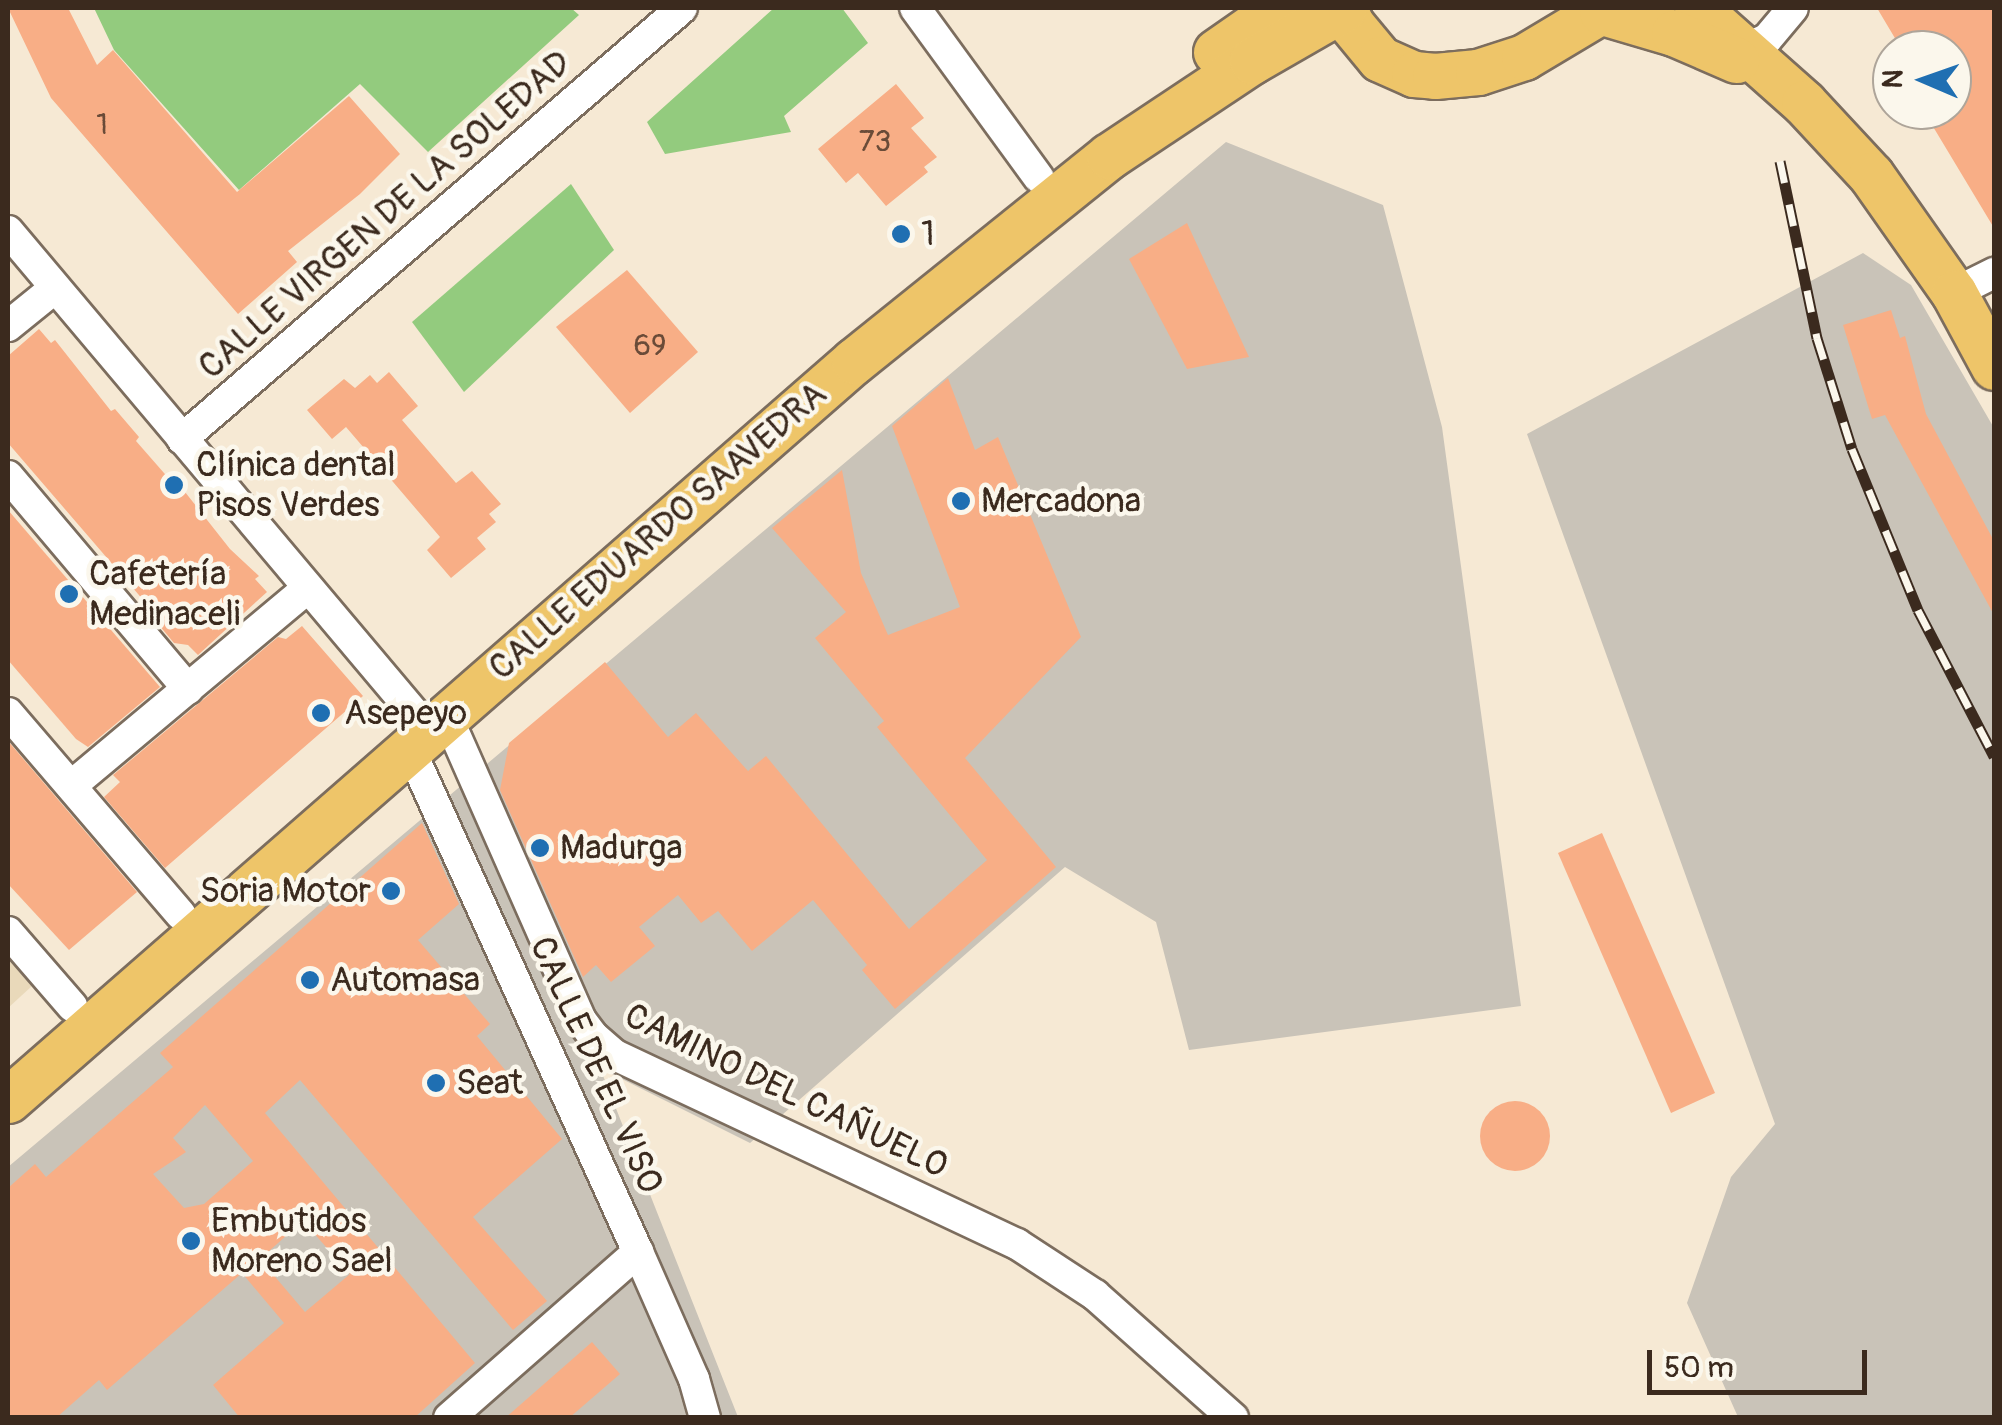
<!DOCTYPE html>
<html>
<head>
<meta charset="utf-8">
<style>
	body { margin:0 }
	#map { position:relative; width:2002px; height:1425px; overflow:hidden; background:#f6e9d4; font-family:Pangolin,sans-serif }
	div>[style] { position:absolute }
	.built>* { inset:0; background:#e9d9ba }
	.industrial>* { inset:0; background:#c9c3b8 }
	.green>* { inset:0; background:#93cb7e }
	.building>* { inset:0; background:#f8ae86 }
	.round { border-radius:50% }
	.roads { filter:drop-shadow(2px 0 #7c6d5e) drop-shadow(-2px 0 #7c6d5e) drop-shadow(0 2px #7c6d5e) drop-shadow(0 -2px #7c6d5e) }
	.street>* { height:30px; margin:-15px; padding:0 15px; transform-origin:15px; border-radius:15px; background:#fff }
	.primary>* { height:45px; margin:-22.5px; padding:0 22.5px; transform-origin:22.5px; border-radius:22.5px; background:#eec569 }
	.rail>* { height:11px; margin-top:-5.5px; transform-origin:0; background:repeating-linear-gradient(90deg,#fbf7ec 0 22px,#3b2a1e 0 44px); box-sizing:border-box; border-block:2px solid #3b2a1e }
	.dots>* { width:28px; height:28px; translate:-50% -50%; box-sizing:border-box; border:5px solid #fbf7ec; border-radius:50% }
	span { translate:-50% -50%; white-space:nowrap; text-align:center; line-height:1.15; -webkit-text-stroke:9px #fbf7ec; paint-order:stroke }
	.number-label { font-size:30px; color:#6a4b38 }
	.number-label span { -webkit-text-stroke-width:0 }
	.street-label { font-size:35px; color:#3b2a1e }
	.poi-label { font-size:35px; color:#3b2a1e }
	.left { translate:0 -50%; text-align:left }
	.right { translate:-100% -50%; text-align:right }
	.frame { position:absolute; inset:0; border:10px solid #3b2a1e; pointer-events:none }
	.north { position:absolute; left:1872px; top:30px; width:100px; height:100px; box-sizing:border-box; background:#fbf7ec; border:2px solid #aea59a; border-radius:50%; rotate:272deg; font-size:28px; font-weight:700; line-height:40px; text-align:center; color:#3b2a1e }
	.north::after { content:''; display:block; margin:auto; width:35px; height:45px; background:#1f6fb2; clip-path:polygon(50% 0,100% 100%,50% 72%,0 100%) }
	.scale { position:absolute; left:1647px; top:1350px; width:220px; height:45px; box-sizing:border-box; border:5px solid #3b2a1e; border-top:0; padding-left:12px; font-size:30px; line-height:35px; white-space:nowrap; color:#3b2a1e; -webkit-text-stroke:8px #fbf7ec; paint-order:stroke }
</style>
</head>
<body>
<div id="map">
	<div class="built">
		<i style="clip-path:polygon(8px 957px,32px 986px,8px 1008px)"></i>
	</div>
	<div class="industrial">
		<i style="clip-path:polygon(1226px 142px,1383px 205px,1442px 427px,1521px 1006px,1189px 1050px,1156px 922px,1065px 867px,750px 1143px,600px 1068px,738px 1417px,8px 1417px,8px 1167px)"></i>
		<i style="clip-path:polygon(1863px 253px,1911px 285px,1994px 428px,1994px 1417px,1738px 1417px,1687px 1303px,1731px 1177px,1775px 1124px,1527px 434px)"></i>
	</div>
	<div class="green">
		<i style="clip-path:polygon(94px 8px,571px 8px,579px 15px,428px 152px,360px 84px,239px 190px,114px 50px)"></i>
		<i style="clip-path:polygon(774px 8px,842px 8px,868px 43px,784px 116px,791px 132px,665px 154px,647px 122px)"></i>
		<i style="clip-path:polygon(571px 184px,614px 250px,464px 392px,412px 322px)"></i>
	</div>
	<div class="building">
		<i style="clip-path:polygon(8px 8px,68px 8px,97px 65px,113px 50px,237px 192px,349px 96px,400px 154px,360px 194px,288px 251px,297px 262px,238px 314px,51px 98px)"></i>
		<i style="clip-path:polygon(1877px 8px,1994px 8px,1994px 228px,1923px 110px,1952px 110px,1952px 50px,1902px 50px)"></i>
		<i style="clip-path:polygon(896px 84px,924px 118px,911px 128px,937px 157px,924px 167px,928px 172px,886px 206px,858px 173px,846px 183px,818px 149px)"></i>
		<i style="clip-path:polygon(1187px 223px,1249px 357px,1187px 369px,1129px 259px)"></i>
		<i style="clip-path:polygon(627px 270px,698px 352px,630px 413px,556px 327px)"></i>
		<i style="clip-path:polygon(1891px 310px,1900px 338px,1905px 336px,1926px 414px,1994px 541px,1994px 615px,1885px 415px,1872px 419px,1843px 325px)"></i>
		<i style="clip-path:polygon(39px 329px,51px 343px,55px 340px,111px 411px,115px 409px,139px 437px,136px 441px,171px 481px,174px 478px,230px 549px,259px 576px,255px 579px,267px 592px,198px 655px,188px 645px,174px 643px,154px 619px,157px 616px,8px 443px,8px 356px)"></i>
		<i style="clip-path:polygon(389px 372px,418px 406px,402px 420px,456px 483px,472px 471px,501px 504px,489px 514px,496px 522px,477px 538px,486px 549px,451px 578px,427px 550px,440px 537px,376px 462px,346px 427px,332px 439px,307px 410px,344px 379px,355px 388px,370px 375px,377px 383px)"></i>
		<i style="clip-path:polygon(948px 378px,975px 450px,998px 437px,1081px 637px,965px 758px,1056px 867px,895px 1009px,862px 970px,867px 965px,813px 900px,752px 951px,718px 911px,701px 923px,678px 895px,639px 927px,655px 946px,611px 982px,596px 965px,583px 977px,500px 790px,509px 743px,605px 662px,668px 737px,696px 713px,748px 771px,766px 756px,909px 929px,987px 860px,877px 727px,884px 721px,815px 638px,846px 612px,772px 528px,842px 470px,861px 573px,888px 635px,960px 607px,892px 426px)"></i>
		<i style="clip-path:polygon(8px 510px,160px 687px,88px 747px,76px 739px,8px 660px)"></i>
		<i style="clip-path:polygon(302px 626px,363px 696px,165px 868px,104px 797px,120px 782px,113px 775px,278px 637px,286px 639px)"></i>
		<i style="clip-path:polygon(8px 741px,137px 892px,69px 950px,8px 884px)"></i>
		<i style="clip-path:polygon(evenodd,422px 823px,459px 904px,418px 940px,490px 1024px,477px 1036px,562px 1139px,473px 1217px,547px 1301px,513px 1330px,300px 1080px,265px 1113px,475px 1363px,414px 1418px,240px 1418px,213px 1385px,284px 1323px,242px 1273px,107px 1390px,99px 1380px,56px 1418px,8px 1418px,8px 1188px,35px 1164px,46px 1177px,173px 1067px,160px 1053px,422px 823px,205px 1105px,253px 1161px,204px 1204px,184px 1208px,153px 1174px,186px 1152px,173px 1138px,205px 1105px,422px 823px,303px 1221px,350px 1274px,305px 1312px,260px 1259px,303px 1221px)"></i>
		<i style="clip-path:polygon(1602px 833px,1715px 1093px,1671px 1113px,1558px 853px)"></i>
		<i class="round" style="left:1480px;top:1101px;width:70px;height:70px"></i>
		<i style="clip-path:polygon(592px 1342px,620px 1374px,569px 1418px,505px 1418px)"></i>
	</div>
	<div class="roads">
		<div class="street">
			<i style="left:915px;top:8px;width:210px;rotate:53.9deg"></i>
			<i style="left:1730px;top:55px;width:40px;rotate:-23.4deg"></i>
			<i style="left:1767px;top:39px;width:40px;rotate:-50deg"></i>
			<i style="left:8px;top:231px;width:630px;rotate:49.89deg"></i>
			<i style="left:1954px;top:293px;width:45px;rotate:-26.6deg"></i>
			<i style="left:8px;top:326px;width:60px;rotate:-39deg"></i>
			<i style="left:182px;top:439px;width:660px;rotate:-40.76deg"></i>
			<i style="left:8px;top:476px;width:279px;rotate:49.8deg"></i>
			<i style="left:8px;top:713px;width:265px;rotate:49.4deg"></i>
			<i style="left:446px;top:714px;width:334px;rotate:66.2deg"></i>
			<i style="left:581px;top:1020px;width:20px;rotate:53deg"></i>
			<i style="left:593px;top:1036px;width:29px;rotate:41deg"></i>
			<i style="left:615px;top:1055px;width:444px;rotate:25.2deg"></i>
			<i style="left:1017px;top:1244px;width:93px;rotate:33.2deg"></i>
			<i style="left:1095px;top:1295px;width:185px;rotate:41.7deg"></i>
			<i style="left:409px;top:747px;width:554px;rotate:65.61deg"></i>
			<i style="left:638px;top:1252px;width:139px;rotate:66.2deg"></i>
			<i style="left:694px;top:1379px;width:41px;rotate:74.2deg"></i>
			<i style="left:71px;top:786px;width:309px;rotate:-39.9deg"></i>
			<i style="left:8px;top:932px;width:98px;rotate:49.1deg"></i>
			<i style="left:449px;top:1418px;width:252px;rotate:-41.3deg"></i>
		</div>
		<div class="primary">
			<i style="left:1344px;top:8px;width:17px;rotate:66deg"></i>
			<i style="left:1351px;top:24px;width:45px;rotate:50.4deg"></i>
			<i style="left:1380px;top:59px;width:37px;rotate:24deg"></i>
			<i style="left:1414px;top:74px;width:21px;rotate:5deg"></i>
			<i style="left:1435px;top:76px;width:43px;rotate:-5.3deg"></i>
			<i style="left:1478px;top:72px;width:48px;rotate:-18.1deg"></i>
			<i style="left:1524px;top:57px;width:96px;rotate:-30.9deg"></i>
			<i style="left:1697px;top:8px;width:143px;rotate:41.6deg"></i>
			<i style="left:1804px;top:103px;width:98px;rotate:47.1deg"></i>
			<i style="left:1871px;top:175px;width:144px;rotate:54.9deg"></i>
			<i style="left:1954px;top:293px;width:84px;rotate:61.6deg"></i>
			<i style="left:1602px;top:12px;width:75px;rotate:16.3deg"></i>
			<i style="left:1674px;top:33px;width:68px;rotate:23.5deg"></i>
			<i style="left:1216px;top:52px;width:77px;rotate:-34.9deg"></i>
			<i style="left:8px;top:1100px;width:1123px;rotate:-41.14deg"></i>
			<i style="left:854px;top:361px;width:327px;rotate:-38.8deg"></i>
			<i style="left:1109px;top:156px;width:172px;rotate:-33.6deg"></i>
			<i style="left:1252px;top:61px;width:106px;rotate:-29.9deg"></i>
		</div>
	</div>
	<div class="rail">
		<i style="left:1780px;top:161px;width:181px;rotate:78.2deg"></i>
		<i style="left:1817px;top:338px;width:116px;rotate:72.5deg"></i>
		<i style="left:1852px;top:449px;width:174px;rotate:67.7deg"></i>
		<i style="left:1918px;top:610px;width:165px;rotate:62.5deg"></i>
	</div>
	<div class="dots">
		<i style="left:901px;top:234px;background:#1f6fb2"></i>
		<i style="left:174px;top:485px;background:#1f6fb2"></i>
		<i style="left:961px;top:501px;background:#1f6fb2"></i>
		<i style="left:69px;top:594px;background:#1f6fb2"></i>
		<i style="left:321px;top:713px;background:#1f6fb2"></i>
		<i style="left:540px;top:848px;background:#1f6fb2"></i>
		<i style="left:391px;top:891px;background:#1f6fb2"></i>
		<i style="left:310px;top:980px;background:#1f6fb2"></i>
		<i style="left:436px;top:1083px;background:#1f6fb2"></i>
		<i style="left:191px;top:1241px;background:#1f6fb2"></i>
	</div>
	<div class="number-label">
		<span style="left:102px;top:125px">1</span>
		<span style="left:875px;top:142px">73</span>
		<span style="left:650px;top:346px">69</span>
	</div>
	<div class="street-label">
		<span style="left:385px;top:215px;rotate:-41deg">CALLE VIRGEN DE LA SOLEDAD</span>
		<span style="left:658px;top:531px;rotate:-41deg">CALLE EDUARDO SAAVEDRA</span>
		<span style="left:596px;top:1065px;rotate:66deg">CALLE DE EL VISO</span>
		<span style="left:786px;top:1091px;rotate:26deg">CAMINO DEL CAÑUELO</span>
	</div>
	<div class="poi-label">
		<span class="left" style="left:921px;top:234px">1</span>
		<span class="left" style="left:196px;top:485px">Clínica dental<br>Pisos Verdes</span>
		<span class="left" style="left:981px;top:501px">Mercadona</span>
		<span class="left" style="left:89px;top:594px">Cafetería<br>Medinaceli</span>
		<span class="left" style="left:344px;top:713px">Asepeyo</span>
		<span class="left" style="left:560px;top:848px">Madurga</span>
		<span class="right" style="left:371px;top:891px">Soria Motor</span>
		<span class="left" style="left:330px;top:980px">Automasa</span>
		<span class="left" style="left:456px;top:1083px">Seat</span>
		<span class="left" style="left:211px;top:1241px">Embutidos<br>Moreno Sael</span>
	</div>
	<div class="frame"></div>
	<div class="north">N</div>
	<div class="scale">50 m</div>
</div>
</body>
</html>
